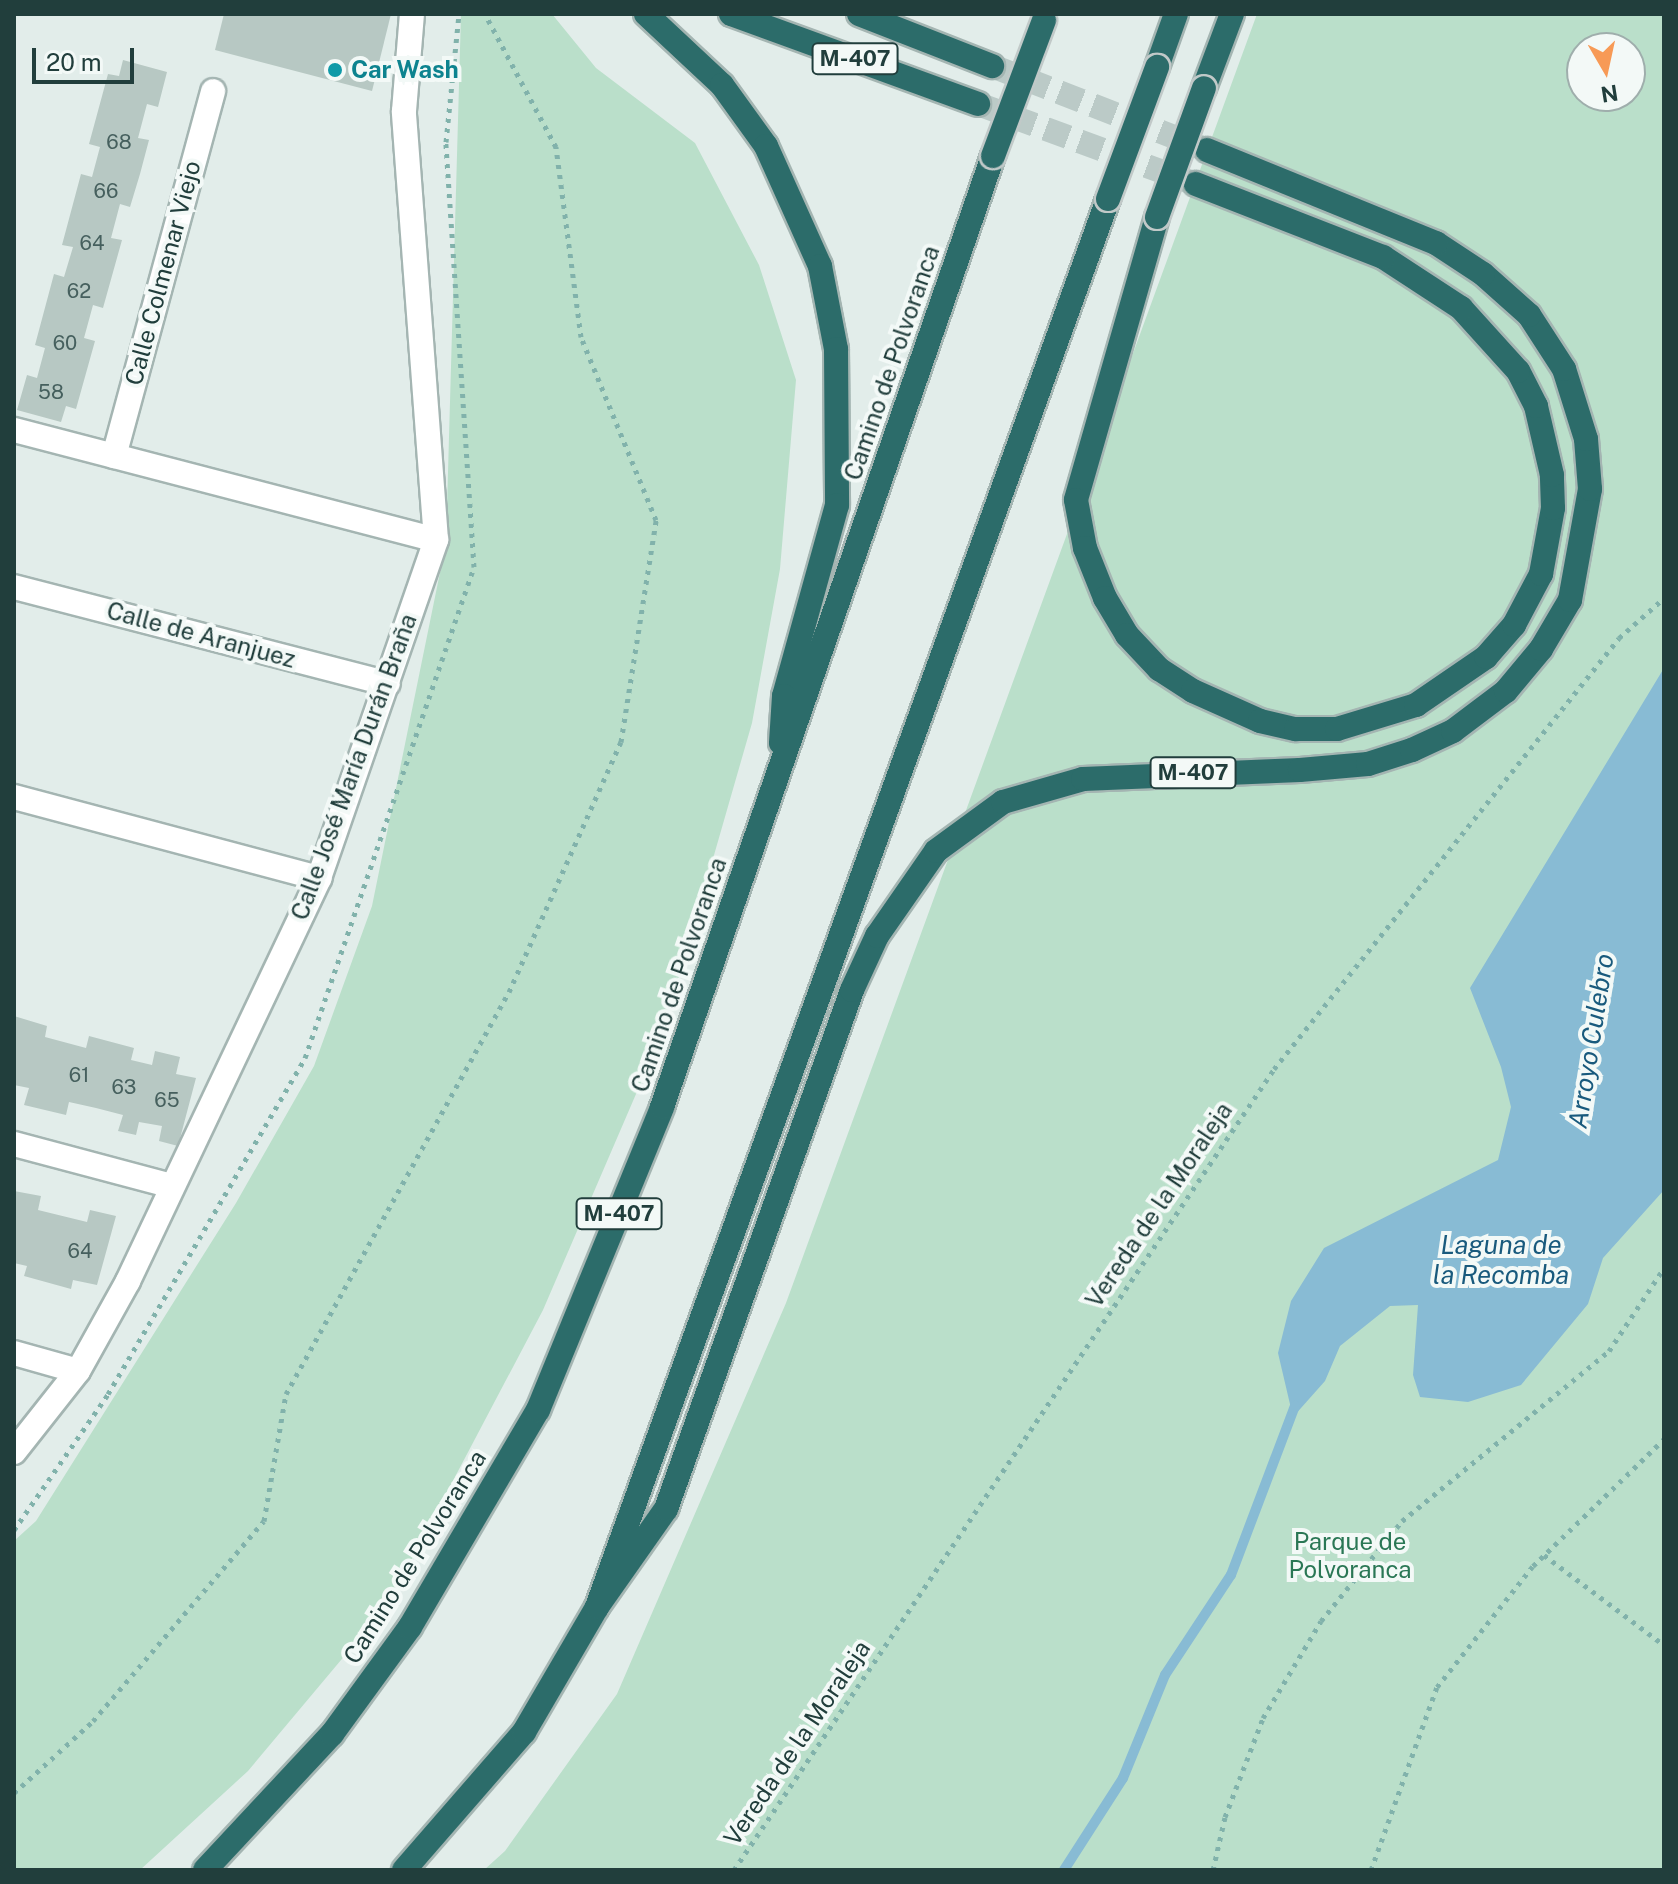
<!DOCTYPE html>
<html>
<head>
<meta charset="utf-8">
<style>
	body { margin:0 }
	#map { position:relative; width:1678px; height:1884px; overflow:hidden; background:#e2edea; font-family:"Public Sans",sans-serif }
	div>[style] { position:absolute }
	.green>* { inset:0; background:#badfca }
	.water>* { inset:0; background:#88bbd4 }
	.stream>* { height:10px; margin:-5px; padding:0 5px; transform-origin:5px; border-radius:5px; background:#88bbd4 }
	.building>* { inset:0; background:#b7c8c3 }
	.highway-tunnel>* { height:24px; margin-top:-12px; transform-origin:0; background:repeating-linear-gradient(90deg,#bbcac7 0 24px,transparent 0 36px) }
	.path>* { height:5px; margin-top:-2.5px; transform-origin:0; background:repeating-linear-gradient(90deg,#81b2ab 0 4px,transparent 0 10px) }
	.roads { filter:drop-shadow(2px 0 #a4b5b2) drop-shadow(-2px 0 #a4b5b2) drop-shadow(0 2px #a4b5b2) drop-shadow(0 -2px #a4b5b2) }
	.minor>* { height:24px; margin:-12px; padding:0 12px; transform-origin:12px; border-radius:12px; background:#fff }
	.highway>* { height:24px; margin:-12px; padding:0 12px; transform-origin:12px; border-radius:12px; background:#2c6c6a }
	.bridges { filter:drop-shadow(2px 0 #c1c9c8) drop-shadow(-2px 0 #c1c9c8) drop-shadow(0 2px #c1c9c8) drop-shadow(0 -2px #c1c9c8) }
	.highway-bridge>* { height:24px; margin:-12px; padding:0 12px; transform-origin:12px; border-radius:12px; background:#2c6c6a }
	.dots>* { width:22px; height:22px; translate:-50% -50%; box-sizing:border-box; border:4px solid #f3f9f7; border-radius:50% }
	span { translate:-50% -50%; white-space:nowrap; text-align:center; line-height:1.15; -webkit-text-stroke:8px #f3f9f7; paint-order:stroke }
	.number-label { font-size:20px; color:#46605e }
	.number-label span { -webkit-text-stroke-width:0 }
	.shield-label span { padding:2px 6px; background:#f3f9f7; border:2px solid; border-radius:6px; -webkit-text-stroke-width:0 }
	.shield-label { font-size:22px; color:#213e3c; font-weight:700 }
	.culture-label { font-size:24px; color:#0d838f; font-weight:700 }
	.left { translate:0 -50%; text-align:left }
	.street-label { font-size:24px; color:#213e3c }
	.park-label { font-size:24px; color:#2a7755 }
	.water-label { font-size:26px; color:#195a7d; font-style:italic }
	.frame { position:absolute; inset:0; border:16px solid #213e3c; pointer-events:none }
	.north { position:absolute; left:1566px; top:32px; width:80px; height:80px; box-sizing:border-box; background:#f3f9f7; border:2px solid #9faeac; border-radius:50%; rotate:171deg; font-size:22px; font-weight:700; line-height:32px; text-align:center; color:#213e3c }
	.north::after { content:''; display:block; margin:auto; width:28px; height:36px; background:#f79a56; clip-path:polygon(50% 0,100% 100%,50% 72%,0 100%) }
	.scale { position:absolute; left:32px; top:48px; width:102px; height:36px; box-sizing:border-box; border:4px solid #213e3c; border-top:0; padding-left:10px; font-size:24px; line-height:28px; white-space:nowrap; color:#213e3c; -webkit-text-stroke:6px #f3f9f7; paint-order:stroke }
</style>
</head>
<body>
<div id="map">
	<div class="green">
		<i style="clip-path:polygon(461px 14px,552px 14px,596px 68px,695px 143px,759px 265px,796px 380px,780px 569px,752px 723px,664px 1029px,543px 1310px,388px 1604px,248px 1771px,140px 1870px,14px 1870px,14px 1541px,36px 1521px,236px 1203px,314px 1066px,372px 906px,446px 543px)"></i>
		<i style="clip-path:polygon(evenodd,1257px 14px,1664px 14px,1664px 1870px,484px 1870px,505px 1851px,617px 1694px,786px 1303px,1257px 14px,1582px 48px,1630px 48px,1630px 96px,1582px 96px,1582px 48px)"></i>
	</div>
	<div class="water">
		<i style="clip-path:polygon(1664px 668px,1664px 1190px,1603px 1258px,1588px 1304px,1521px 1385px,1468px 1402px,1420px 1397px,1413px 1375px,1418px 1305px,1390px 1306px,1340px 1346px,1325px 1381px,1293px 1417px,1278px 1353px,1291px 1301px,1324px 1248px,1498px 1160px,1511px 1107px,1501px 1067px,1470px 988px)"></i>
	</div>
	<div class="stream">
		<i style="left:1064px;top:1870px;width:109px;rotate:-57.3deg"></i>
		<i style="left:1123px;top:1778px;width:111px;rotate:-67.8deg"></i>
		<i style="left:1165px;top:1675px;width:120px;rotate:-56.6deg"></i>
		<i style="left:1231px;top:1575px;width:181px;rotate:-69.3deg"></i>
	</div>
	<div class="building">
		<i style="clip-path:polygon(224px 14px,391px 14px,372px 91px,215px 50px)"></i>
		<i style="clip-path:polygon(123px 60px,167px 72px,158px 107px,147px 104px,138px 138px,149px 140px,140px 174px,130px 207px,120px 204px,111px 238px,122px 240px,103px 308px,93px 305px,84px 338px,95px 341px,76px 409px,66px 406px,61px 422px,17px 410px,27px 375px,37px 378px,45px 348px,35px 345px,54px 274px,64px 277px,73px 247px,62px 245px,81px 174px,92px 177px,100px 147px,89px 144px,108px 74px,119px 76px)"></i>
		<i style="clip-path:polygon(14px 1016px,47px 1026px,45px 1037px,86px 1048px,89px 1036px,134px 1048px,131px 1060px,152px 1065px,155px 1051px,180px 1057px,176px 1074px,196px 1078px,178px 1146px,159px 1141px,162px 1126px,139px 1122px,136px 1135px,118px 1131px,123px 1115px,96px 1108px,69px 1102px,66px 1115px,24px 1105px,29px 1088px,14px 1085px)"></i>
		<i style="clip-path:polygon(14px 1191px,41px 1196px,38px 1210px,87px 1222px,90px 1210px,116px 1216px,97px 1285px,73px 1280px,71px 1289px,24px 1276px,27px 1266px,14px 1263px)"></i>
	</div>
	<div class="highway-tunnel">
		<i style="left:992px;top:66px;width:231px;rotate:21.3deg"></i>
		<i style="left:978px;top:104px;width:232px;rotate:20.2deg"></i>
	</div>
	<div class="path">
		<i style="left:14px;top:1530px;width:165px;rotate:-55.3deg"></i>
		<i style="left:108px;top:1394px;width:389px;rotate:-59.6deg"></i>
		<i style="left:305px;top:1058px;width:519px;rotate:-71.01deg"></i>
		<i style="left:474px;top:567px;width:426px;rotate:-93.8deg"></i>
		<i style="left:446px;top:142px;width:129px;rotate:-84.2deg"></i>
		<i style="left:1544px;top:1555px;width:150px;rotate:36.9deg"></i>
		<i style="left:14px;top:1793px;width:107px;rotate:-42.3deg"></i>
		<i style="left:93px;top:1721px;width:263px;rotate:-49.5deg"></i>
		<i style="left:264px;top:1521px;width:129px;rotate:-80.2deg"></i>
		<i style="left:286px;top:1394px;width:460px;rotate:-61deg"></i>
		<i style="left:509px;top:992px;width:274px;rotate:-65.9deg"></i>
		<i style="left:621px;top:742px;width:225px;rotate:-81deg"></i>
		<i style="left:656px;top:520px;width:198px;rotate:-112.3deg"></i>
		<i style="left:581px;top:337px;width:192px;rotate:-97.5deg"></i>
		<i style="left:556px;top:147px;width:151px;rotate:-118.1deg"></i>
		<i style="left:734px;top:1870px;width:966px;rotate:-56.01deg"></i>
		<i style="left:1274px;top:1069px;width:552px;rotate:-51.32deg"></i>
		<i style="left:1619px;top:638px;width:60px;rotate:-41.6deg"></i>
		<i style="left:1213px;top:1870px;width:54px;rotate:-77.2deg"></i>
		<i style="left:1225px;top:1817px;width:106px;rotate:-69deg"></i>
		<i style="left:1263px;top:1718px;width:113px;rotate:-59.1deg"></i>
		<i style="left:1321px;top:1621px;width:129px;rotate:-51deg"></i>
		<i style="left:1402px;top:1521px;width:268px;rotate:-39.4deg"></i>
		<i style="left:1609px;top:1351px;width:100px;rotate:-56.5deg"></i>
		<i style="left:1371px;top:1870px;width:195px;rotate:-70.2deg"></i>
		<i style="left:1437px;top:1687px;width:154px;rotate:-51.6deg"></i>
		<i style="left:1533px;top:1566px;width:182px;rotate:-44.1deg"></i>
	</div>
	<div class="roads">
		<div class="minor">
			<i style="left:14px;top:430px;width:436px;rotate:14.6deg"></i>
			<i style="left:114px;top:456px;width:378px;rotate:-74.8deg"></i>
			<i style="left:14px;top:587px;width:386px;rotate:14.5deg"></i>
			<i style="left:14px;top:797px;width:316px;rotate:14.9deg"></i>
			<i style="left:14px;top:1144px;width:163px;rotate:14.9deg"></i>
			<i style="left:14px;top:1353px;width:66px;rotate:15.7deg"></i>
			<i style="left:14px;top:1452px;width:103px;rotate:-51.7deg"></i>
			<i style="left:78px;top:1371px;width:103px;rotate:-60.9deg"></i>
			<i style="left:128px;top:1281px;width:446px;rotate:-64.6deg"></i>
			<i style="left:319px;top:878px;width:358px;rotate:-70.9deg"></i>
			<i style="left:436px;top:540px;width:430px;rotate:-94.3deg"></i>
			<i style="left:404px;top:111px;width:97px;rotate:-85.3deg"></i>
		</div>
		<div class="highway">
			<i style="left:646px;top:14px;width:104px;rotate:43.1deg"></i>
			<i style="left:722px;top:85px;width:75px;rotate:54.2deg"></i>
			<i style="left:766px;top:146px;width:132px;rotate:65.8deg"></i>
			<i style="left:820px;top:266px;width:85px;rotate:79.1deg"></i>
			<i style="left:836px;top:349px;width:156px;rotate:89.6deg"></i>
			<i style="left:837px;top:505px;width:198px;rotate:105.5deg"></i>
			<i style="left:784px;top:696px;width:47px;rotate:93.7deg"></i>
			<i style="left:731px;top:14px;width:263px;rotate:20deg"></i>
			<i style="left:859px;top:14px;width:143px;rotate:21.4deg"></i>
			<i style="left:1157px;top:67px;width:56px;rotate:-70.3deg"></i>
			<i style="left:1204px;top:88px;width:79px;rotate:-69.3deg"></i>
			<i style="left:1157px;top:217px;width:294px;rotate:106deg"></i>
			<i style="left:1076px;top:500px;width:49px;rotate:79.4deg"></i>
			<i style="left:1085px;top:548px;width:54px;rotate:68.2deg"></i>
			<i style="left:1105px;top:598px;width:43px;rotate:59.3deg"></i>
			<i style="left:1127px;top:635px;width:47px;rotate:46.7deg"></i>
			<i style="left:1159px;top:669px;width:40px;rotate:32.9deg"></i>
			<i style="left:1193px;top:691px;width:73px;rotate:24.1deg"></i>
			<i style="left:1260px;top:721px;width:37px;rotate:13deg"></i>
			<i style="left:1296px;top:729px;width:41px"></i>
			<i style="left:1337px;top:729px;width:83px;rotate:-16.9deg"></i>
			<i style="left:1416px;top:705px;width:85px;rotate:-34.4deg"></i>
			<i style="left:1486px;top:657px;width:43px;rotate:-48.8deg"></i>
			<i style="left:1514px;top:625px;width:58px;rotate:-62.1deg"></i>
			<i style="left:1541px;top:574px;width:67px;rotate:-79.7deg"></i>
			<i style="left:1553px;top:508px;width:33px;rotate:-92deg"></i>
			<i style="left:1552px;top:475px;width:71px;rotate:-103.1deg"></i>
			<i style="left:1536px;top:406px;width:39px;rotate:-117deg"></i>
			<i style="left:1518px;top:371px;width:85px;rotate:-132.1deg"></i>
			<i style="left:1461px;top:308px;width:93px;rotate:-146.8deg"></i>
			<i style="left:1383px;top:257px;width:201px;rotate:-158.7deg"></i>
			<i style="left:597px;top:1607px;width:120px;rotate:-54.9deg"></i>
			<i style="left:666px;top:1509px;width:551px;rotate:-70.28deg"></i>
			<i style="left:852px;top:990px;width:60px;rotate:-65.2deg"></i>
			<i style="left:877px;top:936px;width:103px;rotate:-55.2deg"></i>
			<i style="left:936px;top:851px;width:83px;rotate:-36.2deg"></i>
			<i style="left:1003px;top:802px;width:83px;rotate:-16deg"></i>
			<i style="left:1083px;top:779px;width:217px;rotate:-2.4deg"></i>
			<i style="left:1300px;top:770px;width:68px;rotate:-5deg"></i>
			<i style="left:1368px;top:764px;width:46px;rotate:-17.7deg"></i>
			<i style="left:1412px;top:750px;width:45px;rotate:-24.9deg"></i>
			<i style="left:1453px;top:731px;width:66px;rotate:-37deg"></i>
			<i style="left:1506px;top:691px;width:55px;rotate:-50.2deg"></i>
			<i style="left:1541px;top:649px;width:57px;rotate:-59.4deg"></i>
			<i style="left:1570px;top:600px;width:113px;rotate:-79.8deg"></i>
			<i style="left:1590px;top:489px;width:50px;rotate:-94.6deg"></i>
			<i style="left:1586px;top:439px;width:73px;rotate:-107.4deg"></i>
			<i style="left:1564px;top:369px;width:64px;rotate:-122.9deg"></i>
			<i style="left:1529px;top:315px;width:62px;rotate:-138.3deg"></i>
			<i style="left:1483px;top:274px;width:56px;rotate:-146.6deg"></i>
			<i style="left:1436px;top:243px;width:247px;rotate:-157.9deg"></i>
			<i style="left:205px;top:1870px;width:186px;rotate:-47deg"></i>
			<i style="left:332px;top:1734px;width:132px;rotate:-53.9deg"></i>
			<i style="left:410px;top:1627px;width:252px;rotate:-59.5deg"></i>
			<i style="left:538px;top:1410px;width:327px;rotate:-67.7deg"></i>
			<i style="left:662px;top:1107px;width:1007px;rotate:-70.81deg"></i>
			<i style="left:404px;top:1870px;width:183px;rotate:-49deg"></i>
			<i style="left:524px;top:1732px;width:145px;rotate:-59.7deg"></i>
			<i style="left:597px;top:1607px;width:1498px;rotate:-70.05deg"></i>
		</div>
	</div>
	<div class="bridges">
		<div class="highway-bridge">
			<i style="left:993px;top:156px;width:145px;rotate:-69.4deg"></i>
			<i style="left:1108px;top:199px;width:141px;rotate:-69.6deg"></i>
			<i style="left:1157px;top:217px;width:137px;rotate:-70deg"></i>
		</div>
	</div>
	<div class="dots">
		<i style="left:335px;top:70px;background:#0f9aa8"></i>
	</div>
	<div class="number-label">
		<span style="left:119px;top:142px">68</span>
		<span style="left:106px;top:191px">66</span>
		<span style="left:92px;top:243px">64</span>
		<span style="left:79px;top:291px">62</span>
		<span style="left:65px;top:343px">60</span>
		<span style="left:51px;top:392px">58</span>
		<span style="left:79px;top:1075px">61</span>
		<span style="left:124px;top:1087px">63</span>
		<span style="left:167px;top:1100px">65</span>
		<span style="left:80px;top:1251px">64</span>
	</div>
	<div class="shield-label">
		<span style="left:855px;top:59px">M-407</span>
		<span style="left:1193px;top:773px">M-407</span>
		<span style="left:619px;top:1214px">M-407</span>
	</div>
	<div class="culture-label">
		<span class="left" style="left:351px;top:70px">Car Wash</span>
	</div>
	<div class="street-label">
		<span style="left:163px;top:273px;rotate:-75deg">Calle Colmenar Viejo</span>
		<span style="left:892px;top:363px;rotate:-71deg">Camino de Polvoranca</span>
		<span style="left:201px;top:635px;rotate:15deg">Calle de Aranjuez</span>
		<span style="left:354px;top:767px;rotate:-70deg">Calle José María Durán Braña</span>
		<span style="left:679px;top:975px;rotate:-71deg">Camino de Polvoranca</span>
		<span style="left:1159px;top:1205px;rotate:-56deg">Vereda de la Moraleja</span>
		<span style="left:415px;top:1557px;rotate:-58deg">Camino de Polvoranca</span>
		<span style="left:797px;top:1743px;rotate:-56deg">Vereda de la Moraleja</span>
	</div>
	<div class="park-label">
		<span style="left:1350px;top:1556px">Parque de<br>Polvoranca</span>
	</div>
	<div class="water-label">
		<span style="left:1591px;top:1041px;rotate:-81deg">Arroyo Culebro</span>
		<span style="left:1501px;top:1260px">Laguna de<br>la Recomba</span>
	</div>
	<div class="frame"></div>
	<div class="north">N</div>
	<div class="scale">20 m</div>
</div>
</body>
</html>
